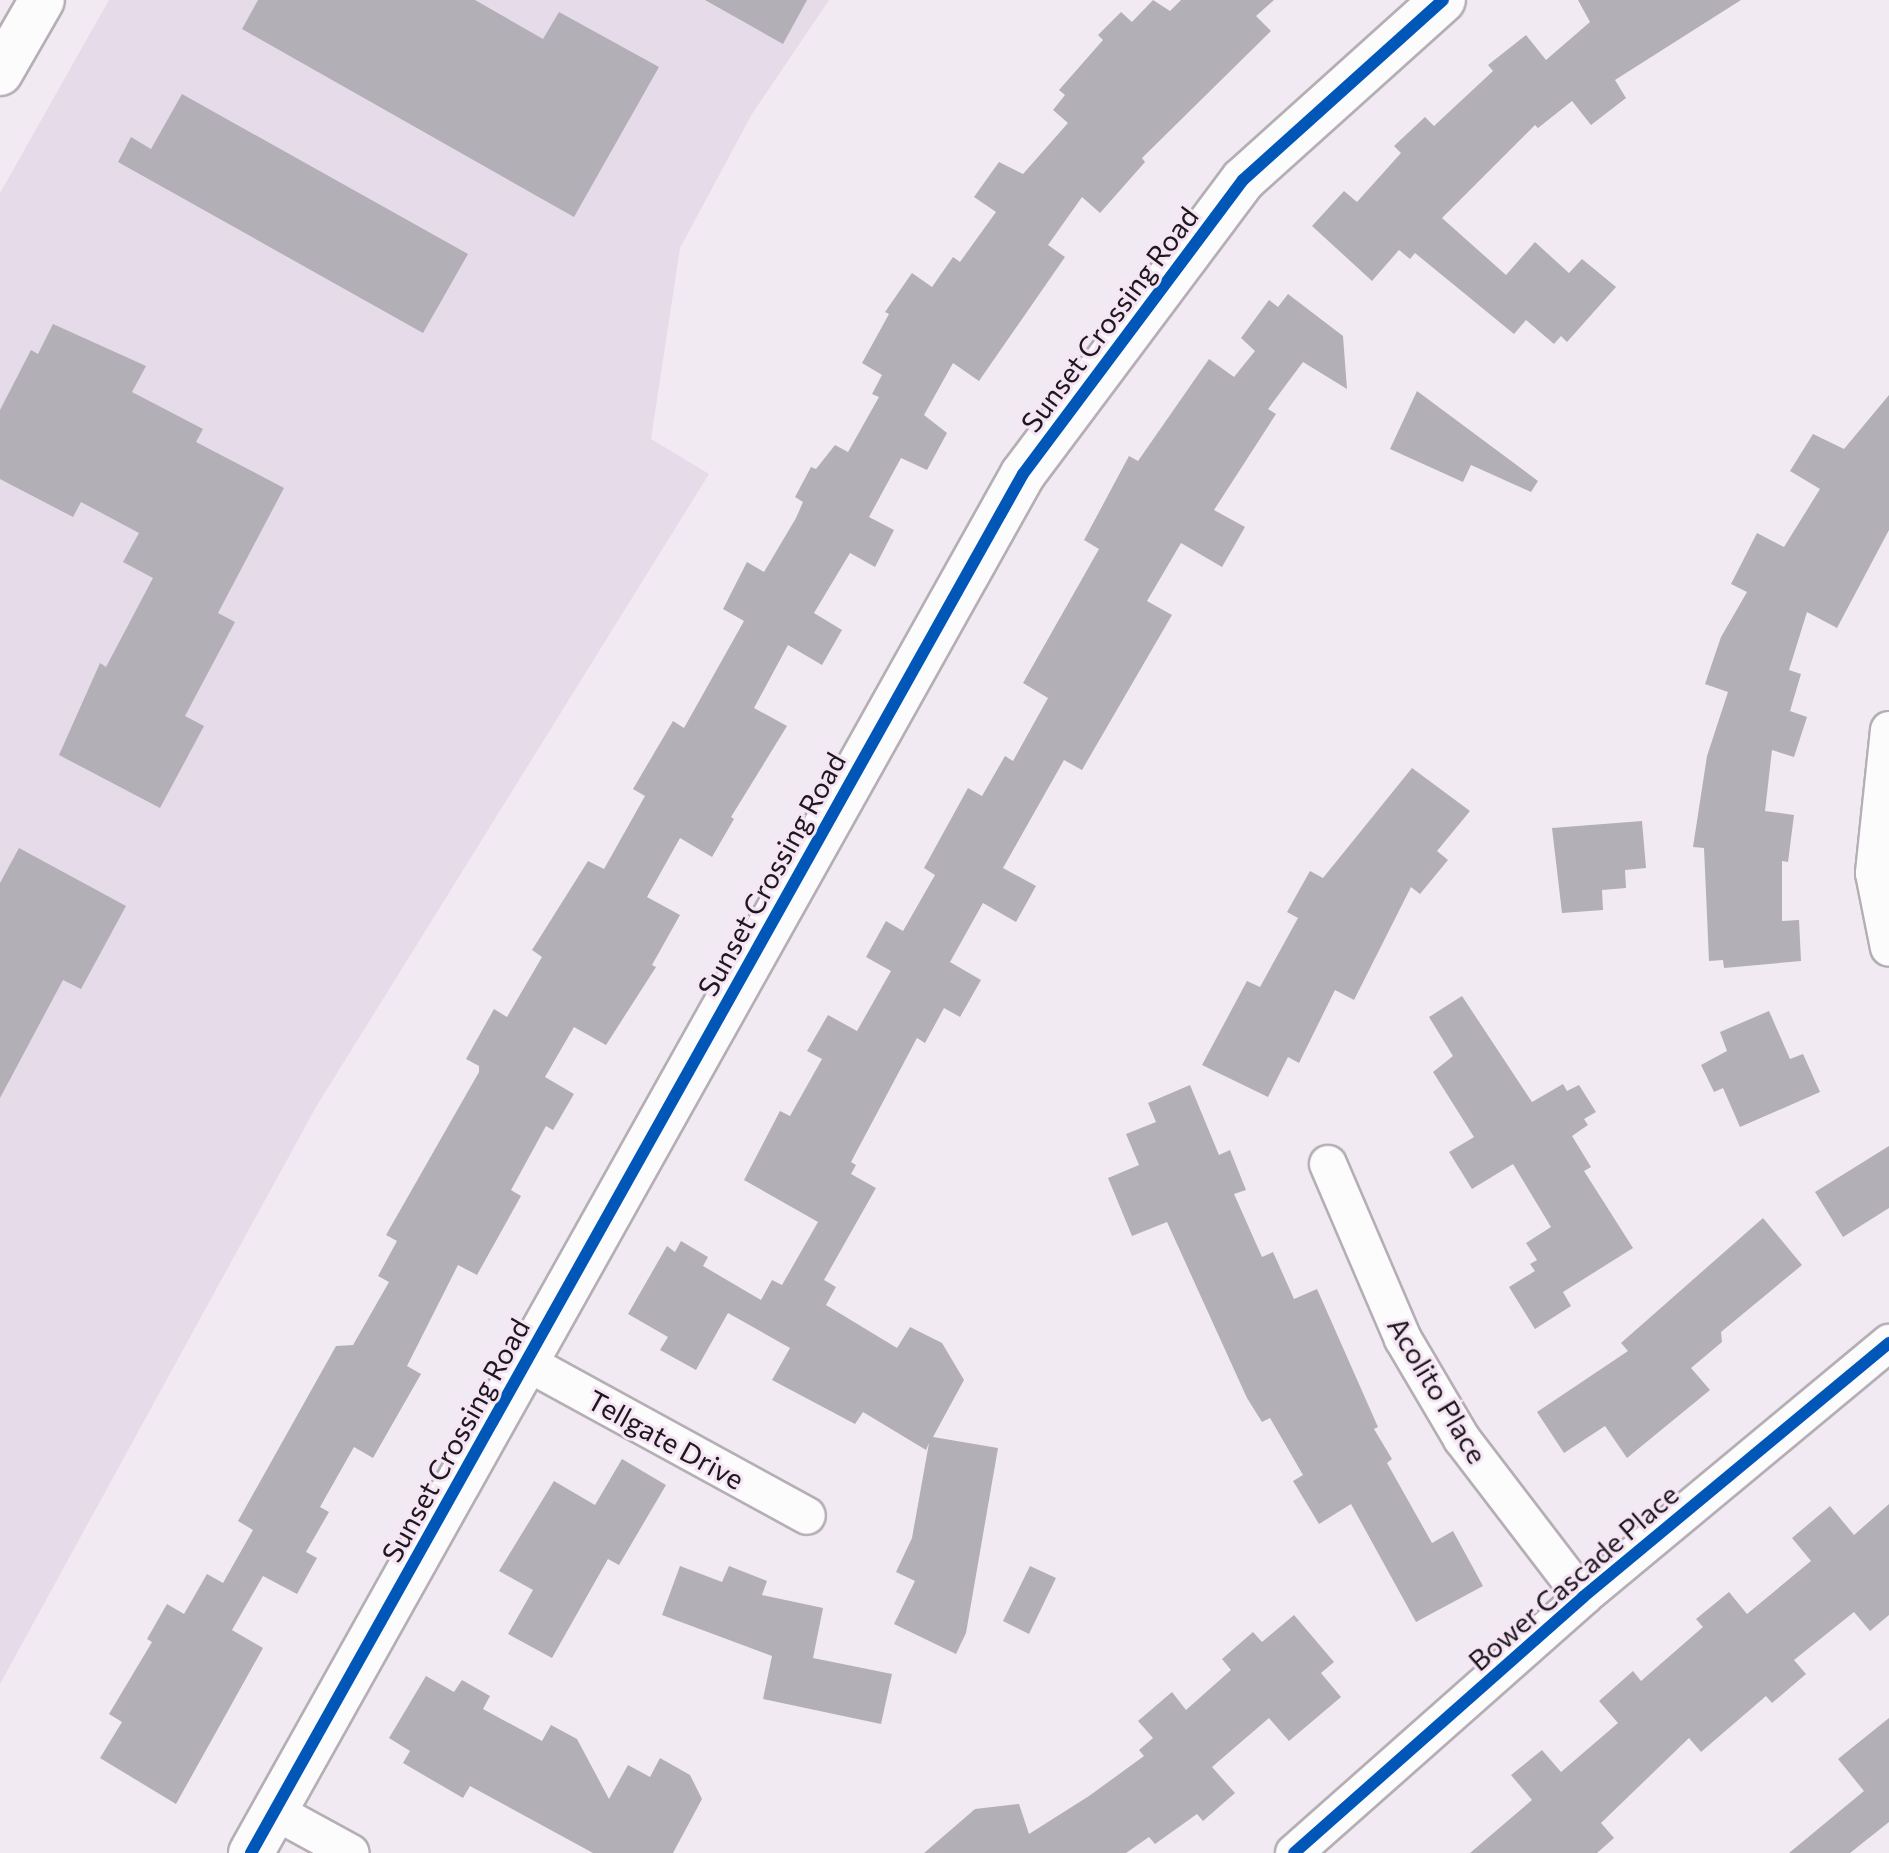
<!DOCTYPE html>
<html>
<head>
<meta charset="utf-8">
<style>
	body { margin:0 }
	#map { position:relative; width:1889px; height:1853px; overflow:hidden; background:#f2eaf2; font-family:Commissioner,sans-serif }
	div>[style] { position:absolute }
	.commercial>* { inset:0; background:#e5dbe9 }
	.building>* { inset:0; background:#b3afb6 }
	.roads { filter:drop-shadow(2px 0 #b5afb5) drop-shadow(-2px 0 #b5afb5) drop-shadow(0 2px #b5afb5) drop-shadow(0 -2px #b5afb5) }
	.minor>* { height:36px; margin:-18px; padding:0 18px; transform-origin:18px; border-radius:18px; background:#fdfcfd }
	.tertiary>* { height:44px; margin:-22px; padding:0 22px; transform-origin:22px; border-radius:22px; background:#fdfcfd }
	.secondary>* { height:44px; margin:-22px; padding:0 22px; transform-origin:22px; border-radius:22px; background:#fdfcfd }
	.cycleway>* { height:12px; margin:-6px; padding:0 6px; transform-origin:6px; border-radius:6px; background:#0057b8 }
	span { translate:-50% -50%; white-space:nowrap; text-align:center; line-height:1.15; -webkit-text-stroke:6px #f6e6f5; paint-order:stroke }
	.street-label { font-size:28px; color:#1e181d }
</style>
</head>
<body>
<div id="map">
	<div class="commercial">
		<i style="clip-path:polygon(109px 0,829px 0,752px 114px,680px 248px,651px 439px,709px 474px,316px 1107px,0 1684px,0 193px)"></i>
	</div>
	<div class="building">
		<i style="clip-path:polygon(258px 0,475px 0,543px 39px,559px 12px,659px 67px,574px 217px,242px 29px)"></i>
		<i style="clip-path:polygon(705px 0,807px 0,783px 44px)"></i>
		<i style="clip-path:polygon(1153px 0,1170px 11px,1181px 0,1274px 0,1256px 16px,1271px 31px,1142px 158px,1145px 162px,1100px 213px,1082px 197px,1048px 245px,1065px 257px,979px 381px,953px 363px,924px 415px,947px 433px,927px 470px,901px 458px,869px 517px,894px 530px,875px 567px,850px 553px,814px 613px,842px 630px,822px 665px,788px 645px,754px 708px,787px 726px,731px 817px,734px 819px,712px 857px,680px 838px,647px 897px,680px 915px,652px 965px,656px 967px,606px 1045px,574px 1027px,545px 1077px,574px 1094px,553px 1130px,546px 1126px,511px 1190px,521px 1196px,477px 1275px,458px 1265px,407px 1366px,421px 1374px,373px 1458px,354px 1447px,320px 1507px,329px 1512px,306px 1552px,317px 1558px,297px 1594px,263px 1576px,232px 1630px,263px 1648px,176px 1804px,100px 1758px,122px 1722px,109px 1714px,152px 1642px,147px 1639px,167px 1604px,184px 1614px,207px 1574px,223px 1583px,253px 1530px,238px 1521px,336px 1346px,353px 1345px,389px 1282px,378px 1276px,397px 1241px,386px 1235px,479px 1072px,479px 1066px,466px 1059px,494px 1009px,507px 1017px,542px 957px,532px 950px,588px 861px,604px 869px,645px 796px,633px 789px,673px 721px,684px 728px,744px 621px,723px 609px,747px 562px,764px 572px,796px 518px,803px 502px,795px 497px,811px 467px,816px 469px,835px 445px,848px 452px,879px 397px,872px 394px,882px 375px,862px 363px,889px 314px,885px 312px,912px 273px,932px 287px,953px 257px,960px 262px,996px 212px,974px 197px,999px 162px,1023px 174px,1068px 123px,1053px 110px,1065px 95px,1059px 90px,1103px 40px,1098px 35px,1121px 12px,1132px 22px)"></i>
		<i style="clip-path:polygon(1578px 0,1741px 0,1615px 80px,1626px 98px,1591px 125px,1572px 101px,1538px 128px,1535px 125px,1442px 218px,1506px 275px,1535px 242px,1569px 273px,1582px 259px,1616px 287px,1567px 342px,1561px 336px,1554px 344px,1526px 320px,1514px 334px,1415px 253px,1410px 259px,1399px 250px,1372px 281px,1312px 226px,1344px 191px,1357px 202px,1401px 153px,1394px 146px,1425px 117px,1434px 126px,1493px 71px,1488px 65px,1526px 35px,1546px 60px,1590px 22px)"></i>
		<i style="clip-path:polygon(182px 94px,468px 254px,423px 333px,118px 162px,131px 137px,151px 149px)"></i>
		<i style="clip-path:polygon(1288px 294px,1343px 336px,1347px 389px,1303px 362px,1268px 409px,1276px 414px,1214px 510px,1245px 527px,1222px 567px,1181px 543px,1147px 601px,1172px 615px,1082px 770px,1064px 760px,1003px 868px,1036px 886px,1016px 922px,983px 903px,950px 962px,981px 980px,960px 1017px,944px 1008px,925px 1043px,917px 1038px,851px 1162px,856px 1165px,851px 1174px,876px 1188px,824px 1280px,836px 1287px,826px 1305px,897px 1348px,910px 1327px,942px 1343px,964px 1380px,933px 1437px,998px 1448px,966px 1633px,956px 1654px,894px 1624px,915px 1581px,896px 1572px,912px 1538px,929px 1443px,926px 1450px,863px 1412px,855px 1424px,772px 1380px,790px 1348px,728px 1313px,696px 1370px,660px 1350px,668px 1337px,628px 1314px,667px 1246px,675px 1252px,681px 1241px,708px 1257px,703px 1266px,761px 1300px,772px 1280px,782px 1285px,818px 1222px,744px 1180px,780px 1111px,790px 1116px,822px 1059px,807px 1051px,828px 1015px,857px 1031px,891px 971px,866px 957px,886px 921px,903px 931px,935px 875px,924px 868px,968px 788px,982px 796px,1005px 756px,1013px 761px,1048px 698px,1023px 683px,1099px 549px,1084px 540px,1129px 456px,1138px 461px,1209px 359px,1234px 377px,1255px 351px,1241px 338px,1269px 300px,1278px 307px)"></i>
		<i style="clip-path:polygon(53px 324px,146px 366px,132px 392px,203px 429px,196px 442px,284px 488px,218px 613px,235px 622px,185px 716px,204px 726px,160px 808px,59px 755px,100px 663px,106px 667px,153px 578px,123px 562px,139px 533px,81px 502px,73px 517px,0 479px,0 410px,31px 350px,38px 354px)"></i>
		<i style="clip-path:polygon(1417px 391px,1538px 481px,1531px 492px,1471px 465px,1463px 482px,1390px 449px)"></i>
		<i style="clip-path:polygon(1889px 395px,1889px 530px,1837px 628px,1807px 612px,1789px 670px,1801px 674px,1790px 711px,1807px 717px,1794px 757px,1772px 750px,1765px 811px,1794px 815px,1788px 862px,1782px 861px,1782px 921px,1799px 920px,1801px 961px,1724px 968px,1723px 960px,1709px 961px,1704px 848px,1693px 847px,1707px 756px,1728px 692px,1705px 684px,1721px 637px,1747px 592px,1731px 584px,1757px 533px,1784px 547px,1820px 489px,1790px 471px,1813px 434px,1844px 449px)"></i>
		<i style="clip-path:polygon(1412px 768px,1470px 811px,1437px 851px,1448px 860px,1420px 894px,1411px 887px,1354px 1000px,1335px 990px,1299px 1063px,1288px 1057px,1268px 1097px,1202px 1065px,1247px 981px,1260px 987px,1298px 918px,1287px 912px,1310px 871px,1323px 878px)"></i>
		<i style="clip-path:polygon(1642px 821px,1646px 868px,1625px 870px,1626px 888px,1602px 890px,1603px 910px,1562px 913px,1552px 828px)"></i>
		<i style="clip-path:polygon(19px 848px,126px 906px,81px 989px,63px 980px,0 1098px,0 883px)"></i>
		<i style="clip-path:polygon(1462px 996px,1532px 1102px,1563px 1084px,1567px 1091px,1579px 1085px,1596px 1112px,1584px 1119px,1588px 1125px,1572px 1136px,1591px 1167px,1584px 1171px,1633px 1248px,1563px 1292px,1571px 1306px,1535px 1329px,1509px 1287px,1535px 1271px,1530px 1264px,1537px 1260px,1526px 1243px,1551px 1227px,1513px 1164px,1472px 1189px,1449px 1152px,1474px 1137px,1433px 1072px,1453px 1056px,1429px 1017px)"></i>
		<i style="clip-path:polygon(1769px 1011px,1790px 1059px,1803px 1054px,1820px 1092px,1740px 1127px,1723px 1088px,1714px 1092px,1701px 1065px,1727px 1051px,1720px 1032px)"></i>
		<i style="clip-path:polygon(1190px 1085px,1219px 1155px,1230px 1150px,1246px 1190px,1234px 1194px,1262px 1257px,1273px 1252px,1294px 1299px,1317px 1289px,1378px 1427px,1374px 1429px,1392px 1459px,1387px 1463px,1432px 1543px,1453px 1531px,1483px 1586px,1416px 1622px,1351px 1504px,1319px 1524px,1293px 1481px,1303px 1475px,1270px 1418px,1262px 1422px,1247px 1398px,1167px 1222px,1132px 1236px,1108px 1178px,1139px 1165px,1126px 1134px,1156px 1122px,1148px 1103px)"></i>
		<i style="clip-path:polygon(1889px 1146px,1889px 1208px,1843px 1237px,1815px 1192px)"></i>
		<i style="clip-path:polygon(1763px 1218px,1802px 1265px,1721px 1332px,1722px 1342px,1691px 1368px,1710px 1390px,1627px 1458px,1605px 1426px,1564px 1453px,1537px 1412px,1628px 1351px,1621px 1343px)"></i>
		<i style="clip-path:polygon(622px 1459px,666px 1485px,619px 1565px,608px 1559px,552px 1658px,508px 1634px,533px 1590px,499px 1571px,554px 1481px,595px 1505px)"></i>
		<i style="clip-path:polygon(1889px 1504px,1889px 1615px,1870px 1631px,1854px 1612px,1794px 1660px,1806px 1674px,1772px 1703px,1766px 1696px,1701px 1752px,1689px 1738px,1601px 1823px,1614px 1838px,1597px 1853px,1470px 1853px,1532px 1800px,1511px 1775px,1542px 1750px,1561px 1772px,1618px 1723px,1599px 1701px,1633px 1671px,1641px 1681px,1703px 1627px,1696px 1619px,1729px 1592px,1747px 1614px,1811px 1561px,1792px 1538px,1830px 1506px,1854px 1535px)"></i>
		<i style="clip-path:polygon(680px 1566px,722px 1582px,729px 1566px,767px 1581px,762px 1595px,823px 1608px,813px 1658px,892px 1674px,881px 1724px,763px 1699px,772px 1656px,662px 1615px)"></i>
		<i style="clip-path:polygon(1030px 1566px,1056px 1578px,1029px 1634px,1003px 1621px)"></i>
		<i style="clip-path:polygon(1294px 1615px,1334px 1662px,1321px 1673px,1341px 1697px,1289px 1741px,1269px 1718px,1212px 1767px,1235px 1793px,1203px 1821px,1197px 1814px,1155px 1844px,1149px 1837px,1126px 1853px,924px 1853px,975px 1809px,1019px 1804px,1029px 1834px,1089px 1796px,1144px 1756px,1139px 1750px,1153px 1738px,1138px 1721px,1172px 1692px,1186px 1710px,1231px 1670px,1222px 1659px,1253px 1632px,1262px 1642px)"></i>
		<i style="clip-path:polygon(426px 1676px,454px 1692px,462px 1680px,490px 1696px,483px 1709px,542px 1741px,551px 1725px,577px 1739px,609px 1799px,628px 1765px,650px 1777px,660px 1758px,690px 1775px,702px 1799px,673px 1853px,593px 1853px,470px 1786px,463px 1798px,403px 1763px,410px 1751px,389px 1738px)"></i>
		<i style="clip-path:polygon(1889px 1718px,1889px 1822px,1850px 1853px,1789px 1853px,1864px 1791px,1838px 1759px)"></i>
	</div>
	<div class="roads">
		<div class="minor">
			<i style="left:1889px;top:730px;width:144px;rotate:96deg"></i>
			<i style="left:1874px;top:873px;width:76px;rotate:78.7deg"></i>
			<i style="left:1328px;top:1164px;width:190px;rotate:66.8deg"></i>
			<i style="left:1403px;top:1339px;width:116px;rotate:59.5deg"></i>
			<i style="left:1462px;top:1439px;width:199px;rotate:52.6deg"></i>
			<i style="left:526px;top:1362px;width:320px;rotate:28.7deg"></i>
			<i style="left:276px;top:1812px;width:85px;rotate:28.7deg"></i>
			<i style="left:1294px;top:1853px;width:386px;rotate:-41.5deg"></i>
			<i style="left:1583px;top:1597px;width:398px;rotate:-39.7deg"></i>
		</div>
		<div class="tertiary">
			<i style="left:251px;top:1853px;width:1580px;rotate:-60.76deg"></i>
			<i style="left:1023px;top:474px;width:367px;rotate:-53.2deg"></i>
			<i style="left:1243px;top:180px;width:269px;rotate:-42deg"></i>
		</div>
		<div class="secondary">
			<i style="left:0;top:73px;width:84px;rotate:-60.1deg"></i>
		</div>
	</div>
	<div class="cycleway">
		<i style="left:251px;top:1853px;width:1580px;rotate:-60.76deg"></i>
		<i style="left:1023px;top:474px;width:367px;rotate:-53.2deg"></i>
		<i style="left:1243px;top:180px;width:269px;rotate:-42deg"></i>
		<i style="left:1294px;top:1853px;width:386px;rotate:-41.5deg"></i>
		<i style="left:1583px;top:1597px;width:398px;rotate:-39.7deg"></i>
	</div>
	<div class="street-label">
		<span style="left:1109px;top:319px;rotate:-53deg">Sunset Crossing Road</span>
		<span style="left:771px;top:874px;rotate:-61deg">Sunset Crossing Road</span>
		<span style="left:1438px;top:1390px;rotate:59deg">Acolito Place</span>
		<span style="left:666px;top:1439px;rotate:29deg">Tellgate Drive</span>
		<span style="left:455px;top:1440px;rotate:-61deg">Sunset Crossing Road</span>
		<span style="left:1573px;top:1577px;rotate:-41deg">Bower Cascade Place</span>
	</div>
</div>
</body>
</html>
